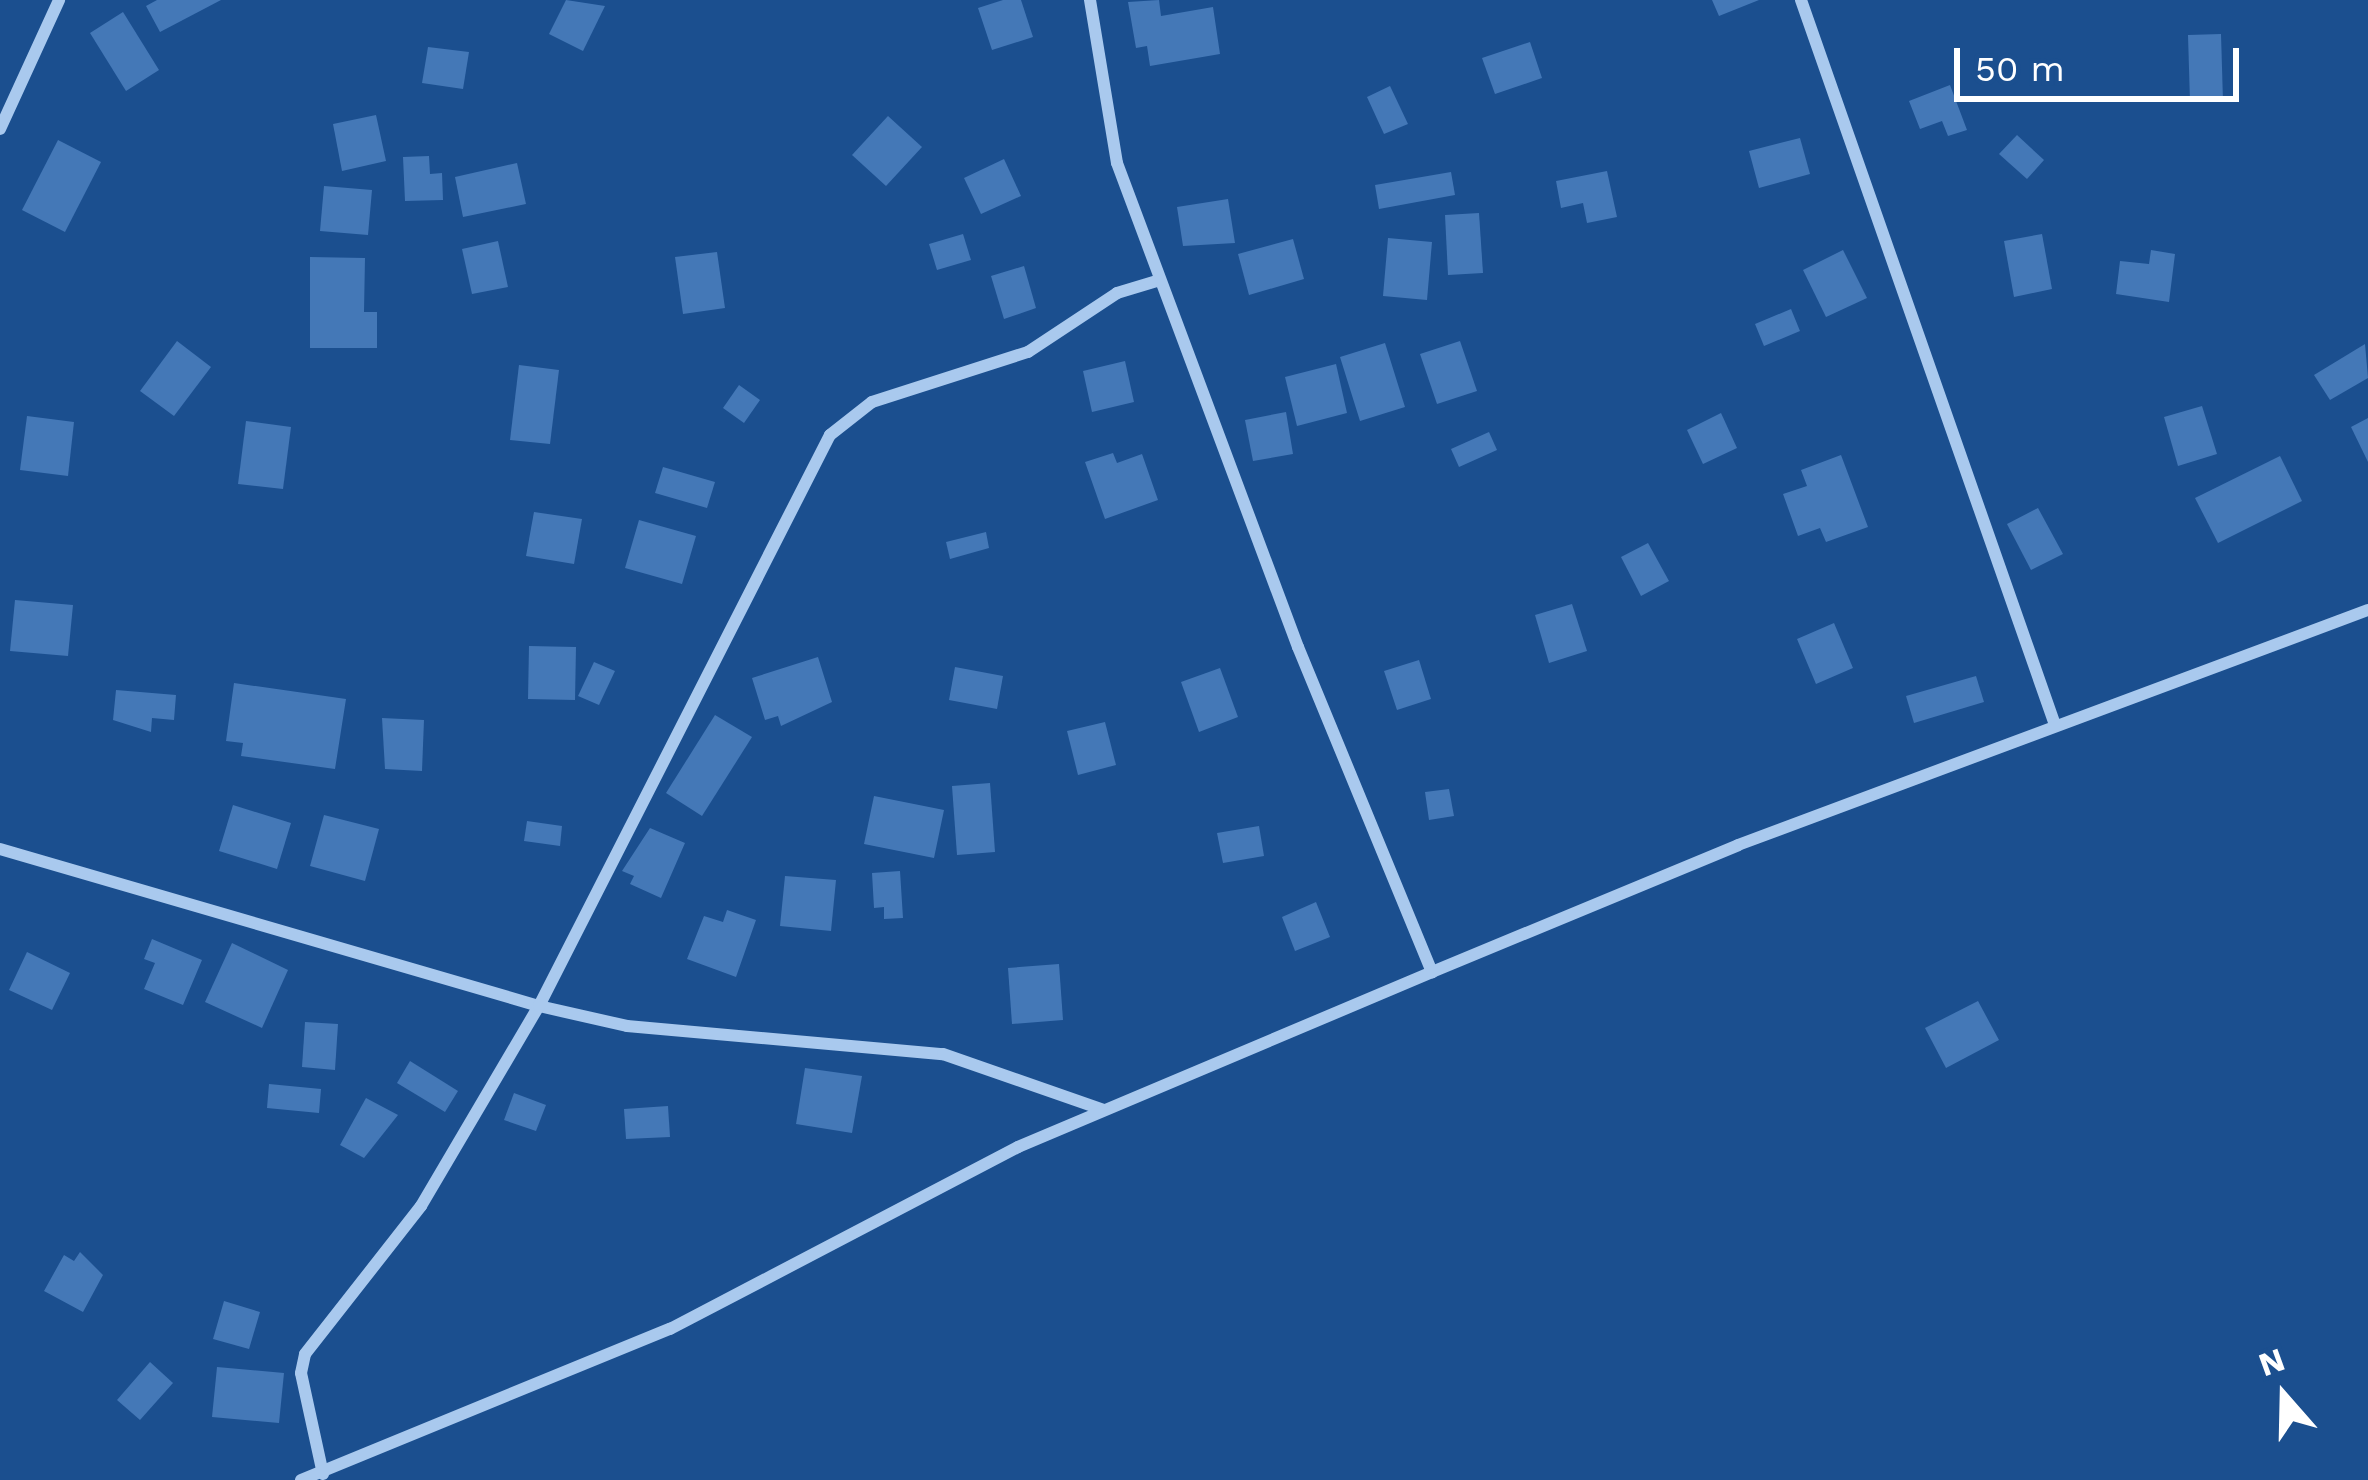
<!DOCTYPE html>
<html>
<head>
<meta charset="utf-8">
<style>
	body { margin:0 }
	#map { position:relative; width:2368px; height:1480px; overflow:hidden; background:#1b4f8f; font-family:"Work Sans",sans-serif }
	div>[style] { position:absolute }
	.building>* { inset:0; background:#4478b7 }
	.street>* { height:12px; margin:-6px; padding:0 6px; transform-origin:6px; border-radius:6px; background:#a9c9ee }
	span { translate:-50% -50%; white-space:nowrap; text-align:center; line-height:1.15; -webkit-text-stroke:10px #1b4f8f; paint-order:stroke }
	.north { position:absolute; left:2224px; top:1336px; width:120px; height:120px; -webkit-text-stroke:9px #1b4f8f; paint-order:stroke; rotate:340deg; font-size:33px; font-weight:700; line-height:48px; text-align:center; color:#fff }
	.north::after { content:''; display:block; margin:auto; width:42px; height:54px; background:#fff; clip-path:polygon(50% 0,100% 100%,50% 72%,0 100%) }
	.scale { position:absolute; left:1954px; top:48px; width:285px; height:54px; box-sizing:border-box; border:6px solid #fff; border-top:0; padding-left:15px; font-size:36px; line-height:42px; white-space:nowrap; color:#fff; -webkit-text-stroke:9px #1b4f8f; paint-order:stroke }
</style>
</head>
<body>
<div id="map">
	<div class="building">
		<i style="clip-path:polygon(157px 0,221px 0,160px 32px,146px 6px)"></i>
		<i style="clip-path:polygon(566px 0,605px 6px,583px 51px,549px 34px)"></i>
		<i style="clip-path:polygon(1003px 0,1021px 0,1033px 37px,992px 50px,978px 8px)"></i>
		<i style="clip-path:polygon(1159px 0,1161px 16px,1213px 7px,1220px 54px,1150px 66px,1147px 46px,1136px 48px,1128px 2px)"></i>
		<i style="clip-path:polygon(1712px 0,1759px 0,1719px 16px)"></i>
		<i style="clip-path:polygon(123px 12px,159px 70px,126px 91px,90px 33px)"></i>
		<i style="clip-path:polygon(2221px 34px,2223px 101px,2190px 102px,2188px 35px)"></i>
		<i style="clip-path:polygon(1530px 42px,1542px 78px,1495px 94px,1482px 58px)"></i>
		<i style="clip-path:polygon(428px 47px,469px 52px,463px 89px,422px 83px)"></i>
		<i style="clip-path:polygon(1950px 85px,1967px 130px,1948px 136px,1942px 121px,1920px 129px,1909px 101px)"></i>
		<i style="clip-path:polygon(1390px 86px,1408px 124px,1384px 134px,1367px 97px)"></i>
		<i style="clip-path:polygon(376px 115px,386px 161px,342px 171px,333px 124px)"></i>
		<i style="clip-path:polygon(888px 116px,922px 147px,886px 186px,852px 155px)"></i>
		<i style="clip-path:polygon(2017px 135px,2044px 160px,2027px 179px,1999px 154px)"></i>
		<i style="clip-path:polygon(1800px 138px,1810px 174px,1759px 188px,1749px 151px)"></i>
		<i style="clip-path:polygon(58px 140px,101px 162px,65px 232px,22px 210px)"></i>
		<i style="clip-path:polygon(429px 156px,430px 174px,442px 173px,443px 200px,405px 201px,403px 157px)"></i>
		<i style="clip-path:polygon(1004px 159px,1021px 196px,981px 214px,964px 178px)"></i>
		<i style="clip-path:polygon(517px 163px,526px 204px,463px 217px,455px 177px)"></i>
		<i style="clip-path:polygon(1607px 171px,1617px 217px,1587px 223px,1583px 203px,1561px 208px,1556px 181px)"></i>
		<i style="clip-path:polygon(1451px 172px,1455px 195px,1379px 209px,1375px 185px)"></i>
		<i style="clip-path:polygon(324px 186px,372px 190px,368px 235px,320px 231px)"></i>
		<i style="clip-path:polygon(1228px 199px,1235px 243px,1183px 246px,1177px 207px)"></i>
		<i style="clip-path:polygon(1479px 213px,1483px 273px,1448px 275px,1445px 215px)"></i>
		<i style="clip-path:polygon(963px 234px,971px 260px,937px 270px,929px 244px)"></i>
		<i style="clip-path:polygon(2042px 234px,2052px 289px,2014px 297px,2004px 241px)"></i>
		<i style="clip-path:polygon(1388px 238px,1432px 242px,1427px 300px,1383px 296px)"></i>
		<i style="clip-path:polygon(1293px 239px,1304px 279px,1249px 295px,1238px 254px)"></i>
		<i style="clip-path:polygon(498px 241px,508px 287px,472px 294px,462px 249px)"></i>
		<i style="clip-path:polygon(1843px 250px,1867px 298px,1826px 317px,1803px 270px)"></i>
		<i style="clip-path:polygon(2151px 250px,2175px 254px,2169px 302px,2116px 294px,2120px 261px,2149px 264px)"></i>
		<i style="clip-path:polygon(717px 252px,725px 308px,683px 314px,675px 257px)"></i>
		<i style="clip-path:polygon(310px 257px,365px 258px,364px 312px,377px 312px,377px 348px,310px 348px)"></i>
		<i style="clip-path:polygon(1024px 266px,1036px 308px,1004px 319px,991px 276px)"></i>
		<i style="clip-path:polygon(1791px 309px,1800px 331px,1764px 346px,1755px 324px)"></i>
		<i style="clip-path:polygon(177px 341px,211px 367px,174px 416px,140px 391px)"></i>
		<i style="clip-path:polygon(1460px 341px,1477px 391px,1437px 404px,1420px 354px)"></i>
		<i style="clip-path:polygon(1385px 343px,1405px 407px,1360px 421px,1340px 357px)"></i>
		<i style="clip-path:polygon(2365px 344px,2368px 378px,2330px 400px,2314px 375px)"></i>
		<i style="clip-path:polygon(1125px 361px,1134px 402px,1092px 412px,1083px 371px)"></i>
		<i style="clip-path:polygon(1336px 364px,1347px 413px,1297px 426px,1285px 377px)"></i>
		<i style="clip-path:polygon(519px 365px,559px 370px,550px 444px,510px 440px)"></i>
		<i style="clip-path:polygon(739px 385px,760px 400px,744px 423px,723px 408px)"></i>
		<i style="clip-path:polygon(2202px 406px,2217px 454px,2178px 466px,2164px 417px)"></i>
		<i style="clip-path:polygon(1286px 412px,1293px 454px,1253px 461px,1245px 420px)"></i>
		<i style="clip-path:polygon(1721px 413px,1737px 448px,1703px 464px,1687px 430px)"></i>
		<i style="clip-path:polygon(27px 416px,74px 422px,68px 476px,20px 470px)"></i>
		<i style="clip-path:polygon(2368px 418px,2368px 462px,2351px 427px)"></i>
		<i style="clip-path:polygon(246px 421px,291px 427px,283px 489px,238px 484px)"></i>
		<i style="clip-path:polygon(1489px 432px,1497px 450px,1459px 467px,1451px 449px)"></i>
		<i style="clip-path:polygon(1113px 453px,1117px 463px,1142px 454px,1158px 500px,1105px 519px,1085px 462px)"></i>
		<i style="clip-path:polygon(1841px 455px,1868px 527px,1826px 542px,1820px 528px,1798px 536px,1783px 494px,1807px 486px,1801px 470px)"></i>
		<i style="clip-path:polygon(2280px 456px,2302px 501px,2218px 543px,2195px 498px)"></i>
		<i style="clip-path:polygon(663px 467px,715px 482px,707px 508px,655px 493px)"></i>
		<i style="clip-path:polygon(2038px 508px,2063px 554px,2031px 570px,2007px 524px)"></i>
		<i style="clip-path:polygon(534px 512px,582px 519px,574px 564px,526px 556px)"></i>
		<i style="clip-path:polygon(639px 520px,696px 536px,682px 584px,625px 568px)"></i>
		<i style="clip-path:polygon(986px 532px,989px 548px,950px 559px,946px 542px)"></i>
		<i style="clip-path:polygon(1648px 543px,1669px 581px,1641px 596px,1621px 557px)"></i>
		<i style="clip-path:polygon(15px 600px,73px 605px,68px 656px,10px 651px)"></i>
		<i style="clip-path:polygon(1572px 604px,1587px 651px,1549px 663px,1535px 615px)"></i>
		<i style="clip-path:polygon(1834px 623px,1853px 668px,1816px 684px,1797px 639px)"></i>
		<i style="clip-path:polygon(529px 646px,576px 647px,575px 700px,528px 699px)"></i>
		<i style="clip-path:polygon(818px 657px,832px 702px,781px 726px,778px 716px,765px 720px,752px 678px)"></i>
		<i style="clip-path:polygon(1419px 660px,1431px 699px,1397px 710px,1384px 671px)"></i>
		<i style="clip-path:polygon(594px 662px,615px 671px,599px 705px,578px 696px)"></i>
		<i style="clip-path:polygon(955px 667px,1003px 676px,997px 709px,949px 700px)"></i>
		<i style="clip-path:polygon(1220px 668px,1238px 717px,1199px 732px,1181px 682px)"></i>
		<i style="clip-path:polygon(1976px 676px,1984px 702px,1914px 723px,1906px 696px)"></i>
		<i style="clip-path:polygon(234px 683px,346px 699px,335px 769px,241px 756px,243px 743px,226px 741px)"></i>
		<i style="clip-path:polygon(116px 690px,176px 695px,174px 720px,152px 718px,151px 732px,113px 720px)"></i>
		<i style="clip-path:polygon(715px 715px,752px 737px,702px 816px,666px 793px)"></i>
		<i style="clip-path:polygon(382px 718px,424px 720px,422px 771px,385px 769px)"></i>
		<i style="clip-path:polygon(1105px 722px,1116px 765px,1078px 775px,1067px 731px)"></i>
		<i style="clip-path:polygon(990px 783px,995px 852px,957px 855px,952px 786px)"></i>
		<i style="clip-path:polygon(1449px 789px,1454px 816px,1429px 820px,1425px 792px)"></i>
		<i style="clip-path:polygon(874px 796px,944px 810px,934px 858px,864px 844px)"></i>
		<i style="clip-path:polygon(233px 805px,291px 823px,277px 869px,219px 851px)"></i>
		<i style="clip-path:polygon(324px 815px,379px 829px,365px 881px,310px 866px)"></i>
		<i style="clip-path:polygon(527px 821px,562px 826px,560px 846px,524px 841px)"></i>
		<i style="clip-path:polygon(1259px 826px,1264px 856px,1223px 863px,1217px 833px)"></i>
		<i style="clip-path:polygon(650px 828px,685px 843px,661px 898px,630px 884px,634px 876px,622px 871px)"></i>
		<i style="clip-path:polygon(900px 871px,903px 918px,884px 919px,884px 907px,874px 908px,872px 873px)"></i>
		<i style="clip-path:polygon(785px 876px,836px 880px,831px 931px,780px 926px)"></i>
		<i style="clip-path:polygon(1316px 902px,1330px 937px,1295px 951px,1282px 917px)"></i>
		<i style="clip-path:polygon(727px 910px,756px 920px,736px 977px,687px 959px,704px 916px,723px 922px)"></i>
		<i style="clip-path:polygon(152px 939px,202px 960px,183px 1005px,144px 989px,155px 963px,144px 959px)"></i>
		<i style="clip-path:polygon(232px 943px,288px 970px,262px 1028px,205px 1002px)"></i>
		<i style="clip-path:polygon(27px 952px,70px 973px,52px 1010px,9px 990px)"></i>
		<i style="clip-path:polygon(1059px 964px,1063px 1020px,1012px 1024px,1008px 968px)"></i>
		<i style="clip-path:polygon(1978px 1001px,1999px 1040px,1946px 1068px,1925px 1028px)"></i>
		<i style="clip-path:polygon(305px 1022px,338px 1024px,335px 1070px,302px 1067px)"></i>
		<i style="clip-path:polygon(410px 1061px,458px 1091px,445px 1112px,397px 1083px)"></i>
		<i style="clip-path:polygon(805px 1068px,862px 1076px,852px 1133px,796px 1124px)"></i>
		<i style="clip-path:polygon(269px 1084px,321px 1089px,319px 1113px,267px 1108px)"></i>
		<i style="clip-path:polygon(514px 1093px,546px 1105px,536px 1131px,504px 1120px)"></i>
		<i style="clip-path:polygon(366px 1098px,398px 1115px,364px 1158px,340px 1145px)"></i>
		<i style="clip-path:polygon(668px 1106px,670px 1137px,626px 1139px,624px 1109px)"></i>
		<i style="clip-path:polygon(80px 1252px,103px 1275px,83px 1312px,44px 1291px,64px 1255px,74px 1261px)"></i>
		<i style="clip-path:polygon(224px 1301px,260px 1312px,249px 1349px,213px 1339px)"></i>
		<i style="clip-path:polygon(150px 1362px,173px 1383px,140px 1420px,117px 1400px)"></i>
		<i style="clip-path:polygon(217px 1367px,284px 1373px,279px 1423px,212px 1417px)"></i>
	</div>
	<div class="street">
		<i style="left:1090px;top:0;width:165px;rotate:80.6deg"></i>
		<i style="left:1117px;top:163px;width:517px;rotate:69.5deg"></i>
		<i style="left:1298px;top:647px;width:352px;rotate:67.6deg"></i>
		<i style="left:1801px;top:0;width:768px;rotate:70.69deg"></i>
		<i style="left:0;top:129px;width:142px;rotate:-65.4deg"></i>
		<i style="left:0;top:849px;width:561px;rotate:16.24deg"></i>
		<i style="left:539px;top:1006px;width:90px;rotate:12.8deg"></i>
		<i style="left:627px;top:1026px;width:317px;rotate:5.1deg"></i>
		<i style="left:943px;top:1054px;width:170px;rotate:19.2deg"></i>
		<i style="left:323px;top:1474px;width:103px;rotate:-102.3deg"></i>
		<i style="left:301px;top:1373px;width:19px;rotate:-78deg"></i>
		<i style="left:305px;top:1354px;width:188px;rotate:-51.9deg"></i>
		<i style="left:421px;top:1206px;width:232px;rotate:-59.5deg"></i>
		<i style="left:539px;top:1006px;width:641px;rotate:-63deg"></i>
		<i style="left:830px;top:435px;width:53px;rotate:-38.2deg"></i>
		<i style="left:872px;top:402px;width:164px;rotate:-17.8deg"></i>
		<i style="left:1028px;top:352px;width:107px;rotate:-33.5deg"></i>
		<i style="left:1117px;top:293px;width:45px;rotate:-16.8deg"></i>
		<i style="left:301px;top:1480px;width:399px;rotate:-22.3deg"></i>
		<i style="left:670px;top:1329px;width:393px;rotate:-27.6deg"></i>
		<i style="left:1018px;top:1147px;width:449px;rotate:-22.9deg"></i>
		<i style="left:1432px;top:972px;width:331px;rotate:-22.5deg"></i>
		<i style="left:1738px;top:845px;width:672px;rotate:-20.46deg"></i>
	</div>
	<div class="north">N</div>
	<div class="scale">50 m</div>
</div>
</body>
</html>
